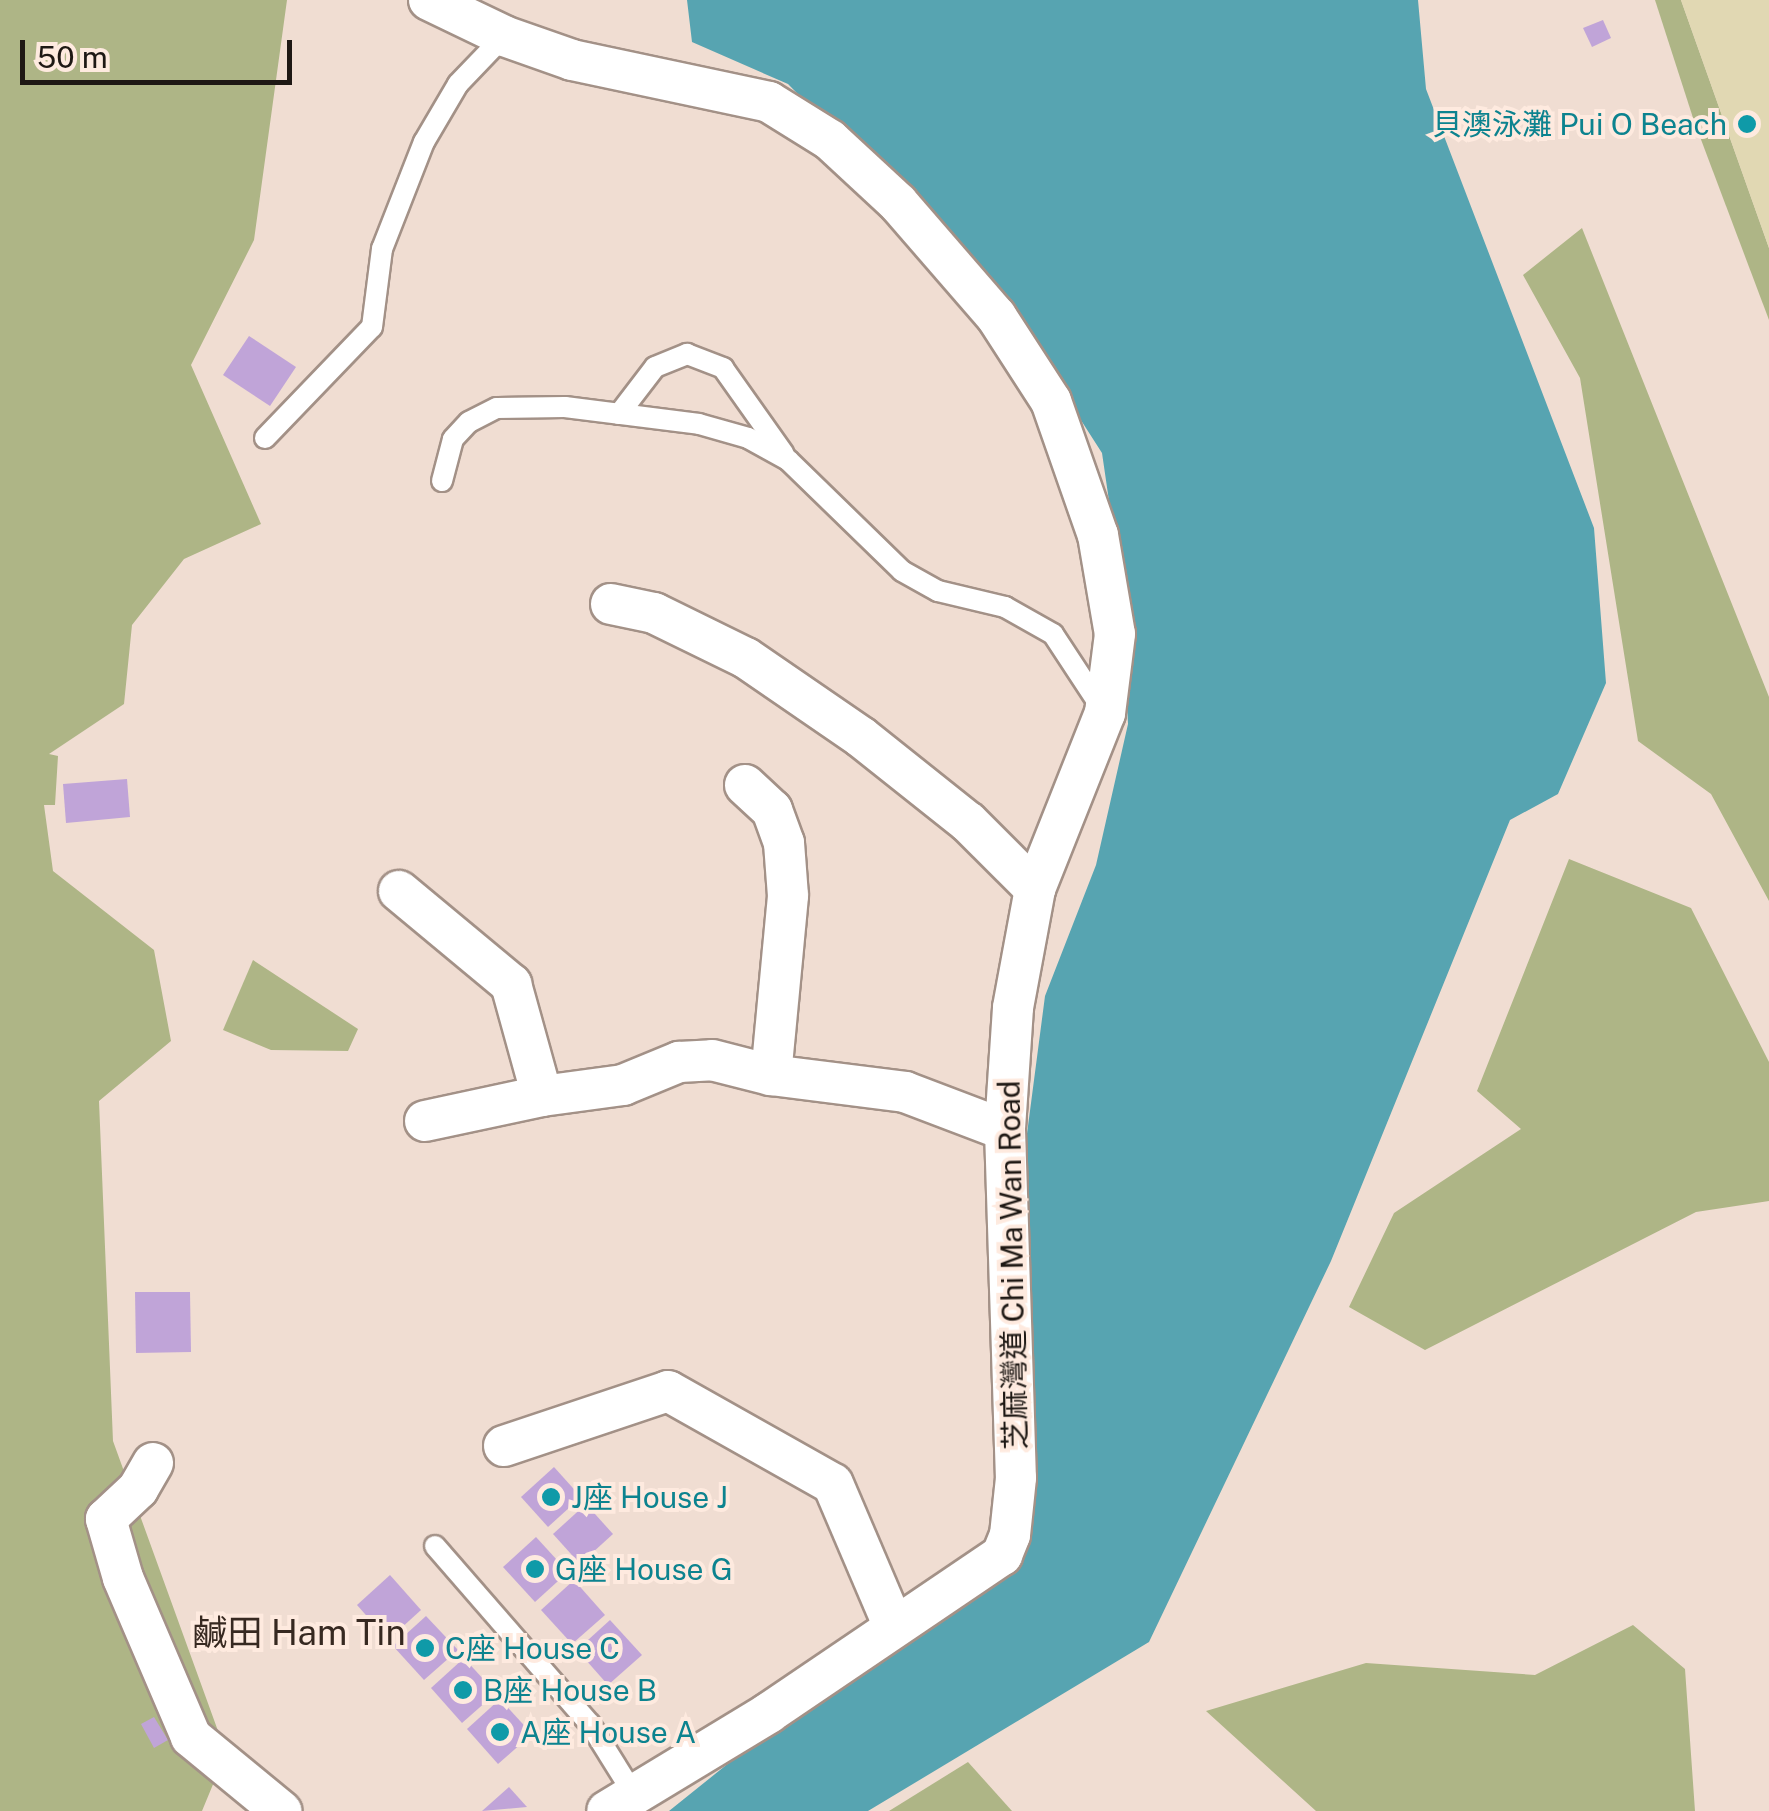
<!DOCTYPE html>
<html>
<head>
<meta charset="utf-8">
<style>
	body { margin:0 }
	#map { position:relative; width:1769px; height:1811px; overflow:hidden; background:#f0ddd2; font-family:"Public Sans","Noto Sans TC",sans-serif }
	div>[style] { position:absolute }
	.green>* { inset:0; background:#aeb586 }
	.sand>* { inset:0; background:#e1d8b3 }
	.water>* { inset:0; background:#57a4b1 }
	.building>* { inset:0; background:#c0a4d8 }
	.roads { filter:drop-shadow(2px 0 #a39187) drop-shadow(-2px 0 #a39187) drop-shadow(0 2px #a39187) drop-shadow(0 -2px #a39187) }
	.lane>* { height:20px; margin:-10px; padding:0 10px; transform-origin:10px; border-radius:10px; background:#fff }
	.street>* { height:40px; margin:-20px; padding:0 20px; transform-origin:20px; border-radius:20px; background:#fff }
	.dots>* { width:28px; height:28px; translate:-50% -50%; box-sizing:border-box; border:5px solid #feeadf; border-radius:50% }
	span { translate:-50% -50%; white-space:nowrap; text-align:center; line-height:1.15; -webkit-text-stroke:8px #feeadf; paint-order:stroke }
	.culture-label { font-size:30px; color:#0d838f }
	.right { translate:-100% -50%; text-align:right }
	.left { translate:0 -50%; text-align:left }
	.street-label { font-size:30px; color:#1e1814 }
	.quarter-label { font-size:35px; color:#372921 }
	.scale { position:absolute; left:20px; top:40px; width:272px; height:45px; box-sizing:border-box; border:5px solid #1e1814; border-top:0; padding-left:12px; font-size:30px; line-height:35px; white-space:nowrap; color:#1e1814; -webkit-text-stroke:8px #feeadf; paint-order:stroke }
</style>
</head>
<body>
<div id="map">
	<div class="green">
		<i style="clip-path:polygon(0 0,287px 0,254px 240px,191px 365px,261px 524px,184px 559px,132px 625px,124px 704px,49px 754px,58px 756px,55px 805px,44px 805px,53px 871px,154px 950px,171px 1041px,99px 1101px,113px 1441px,226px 1753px,202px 1811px,0 1811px)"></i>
		<i style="clip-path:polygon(1655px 0,1681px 0,1769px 248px,1769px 320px,1694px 121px)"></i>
		<i style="clip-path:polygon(1582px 228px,1769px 697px,1769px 901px,1711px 794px,1638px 741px,1580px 378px,1523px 275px)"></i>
		<i style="clip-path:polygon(1569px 859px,1691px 908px,1769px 1062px,1769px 1201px,1696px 1212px,1425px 1350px,1349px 1307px,1394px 1213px,1521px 1129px,1477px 1091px)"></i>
		<i style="clip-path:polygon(253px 960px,358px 1029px,348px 1051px,271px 1050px,223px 1030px)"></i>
		<i style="clip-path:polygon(1633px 1625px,1685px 1669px,1695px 1811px,1316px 1811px,1206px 1711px,1366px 1663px,1535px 1675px)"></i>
		<i style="clip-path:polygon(968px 1762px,1012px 1811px,889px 1811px)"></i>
	</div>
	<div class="sand">
		<i style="clip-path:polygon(1681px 0,1769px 0,1769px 248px)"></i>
	</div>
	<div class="water">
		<i style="clip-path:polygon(687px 0,1418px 0,1426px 89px,1594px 528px,1606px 683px,1558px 794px,1510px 820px,1331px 1261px,1149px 1642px,868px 1811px,669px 1811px,786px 1717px,1019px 1568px,1027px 1371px,1022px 1172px,1045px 996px,1096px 865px,1128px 724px,1121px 583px,1102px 453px,1009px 308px,788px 84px,692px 42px)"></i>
	</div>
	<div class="building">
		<i style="clip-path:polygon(1603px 20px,1611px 38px,1592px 47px,1583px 28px)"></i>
		<i style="clip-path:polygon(249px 336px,296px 367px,270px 406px,223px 375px)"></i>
		<i style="clip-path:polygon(127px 779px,130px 817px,66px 823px,63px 784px)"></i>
		<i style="clip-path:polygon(135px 1292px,190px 1292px,191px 1352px,136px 1353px)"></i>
		<i style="clip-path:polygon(554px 1467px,581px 1497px,548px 1527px,521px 1497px)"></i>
		<i style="clip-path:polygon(586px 1504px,613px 1534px,580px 1564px,553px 1534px)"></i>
		<i style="clip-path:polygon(536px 1537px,568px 1572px,535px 1602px,503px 1567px)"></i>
		<i style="clip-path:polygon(390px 1575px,421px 1610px,388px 1640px,357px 1605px)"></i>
		<i style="clip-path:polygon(574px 1580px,605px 1615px,572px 1644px,541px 1610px)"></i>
		<i style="clip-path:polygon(426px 1616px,458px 1650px,424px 1680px,393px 1646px)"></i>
		<i style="clip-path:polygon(610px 1620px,642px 1655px,608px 1685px,577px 1650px)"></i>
		<i style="clip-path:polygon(464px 1658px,496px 1693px,462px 1723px,431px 1688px)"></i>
		<i style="clip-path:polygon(500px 1699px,532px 1734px,498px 1764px,467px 1729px)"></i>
		<i style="clip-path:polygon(154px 1717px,168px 1740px,154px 1748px,141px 1724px)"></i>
		<i style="clip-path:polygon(509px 1787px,527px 1807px,482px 1811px)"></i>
	</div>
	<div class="roads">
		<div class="lane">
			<i style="left:619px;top:414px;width:59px;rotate:-52.5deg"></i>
			<i style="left:655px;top:367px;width:35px;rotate:-22deg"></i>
			<i style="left:687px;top:354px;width:39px;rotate:21deg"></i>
			<i style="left:723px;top:368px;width:105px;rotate:54.7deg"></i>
			<i style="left:265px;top:438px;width:154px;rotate:-46.1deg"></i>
			<i style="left:372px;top:327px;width:79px;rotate:-82.7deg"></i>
			<i style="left:382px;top:249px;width:115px;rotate:-68.6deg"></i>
			<i style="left:424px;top:142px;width:67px;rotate:-59.6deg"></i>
			<i style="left:458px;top:84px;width:66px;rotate:-46.2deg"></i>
			<i style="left:442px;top:481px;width:43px;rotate:-75.3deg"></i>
			<i style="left:453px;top:439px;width:23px;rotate:-47deg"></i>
			<i style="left:469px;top:422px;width:31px;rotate:-27deg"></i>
			<i style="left:497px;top:408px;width:68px;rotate:-0.8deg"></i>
			<i style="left:565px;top:407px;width:135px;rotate:7.2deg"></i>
			<i style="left:699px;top:424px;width:51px;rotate:15.9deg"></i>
			<i style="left:748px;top:438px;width:46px;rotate:28.8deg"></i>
			<i style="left:788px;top:460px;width:159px;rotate:44.2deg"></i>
			<i style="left:902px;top:571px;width:41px;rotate:29.1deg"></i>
			<i style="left:938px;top:591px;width:69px;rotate:13.4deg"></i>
			<i style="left:1005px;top:607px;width:55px;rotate:29.4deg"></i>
			<i style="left:1053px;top:634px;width:87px;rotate:56.7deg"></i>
			<i style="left:435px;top:1546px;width:236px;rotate:49deg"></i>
			<i style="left:590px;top:1724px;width:81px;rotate:58.1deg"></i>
		</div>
		<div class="street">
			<i style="left:429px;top:0;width:83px;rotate:25.6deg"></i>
			<i style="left:504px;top:36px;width:72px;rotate:19.4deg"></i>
			<i style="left:572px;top:60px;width:201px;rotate:12deg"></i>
			<i style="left:769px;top:102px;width:72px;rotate:31.9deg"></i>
			<i style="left:830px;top:140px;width:93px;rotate:42.8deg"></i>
			<i style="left:898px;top:203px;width:150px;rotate:49.1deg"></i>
			<i style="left:996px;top:316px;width:101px;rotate:57.1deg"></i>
			<i style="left:1051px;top:401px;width:142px;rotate:70.7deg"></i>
			<i style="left:1098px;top:535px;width:100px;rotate:80.3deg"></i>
			<i style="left:1115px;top:634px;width:80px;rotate:97.2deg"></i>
			<i style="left:1105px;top:713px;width:189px;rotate:111.7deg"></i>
			<i style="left:1035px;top:889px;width:121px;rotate:100.5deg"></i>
			<i style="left:1013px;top:1008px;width:122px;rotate:93.8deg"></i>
			<i style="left:1005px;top:1130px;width:348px;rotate:88.2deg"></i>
			<i style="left:1016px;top:1478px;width:57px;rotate:96deg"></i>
			<i style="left:1010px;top:1535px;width:22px;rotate:112deg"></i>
			<i style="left:1002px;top:1555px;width:282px;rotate:145.9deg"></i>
			<i style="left:769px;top:1713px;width:189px;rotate:148.8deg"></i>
			<i style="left:611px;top:604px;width:44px;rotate:11.8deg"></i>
			<i style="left:654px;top:613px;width:102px;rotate:26.1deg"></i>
			<i style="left:746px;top:658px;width:140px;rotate:34.5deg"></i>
			<i style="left:861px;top:737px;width:137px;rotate:38.5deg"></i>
			<i style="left:968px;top:822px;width:95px;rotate:45deg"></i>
			<i style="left:745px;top:785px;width:37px;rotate:43deg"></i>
			<i style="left:772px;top:810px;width:35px;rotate:70deg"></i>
			<i style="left:784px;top:843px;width:53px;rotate:85.7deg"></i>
			<i style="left:788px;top:896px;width:180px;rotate:95.4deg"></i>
			<i style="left:399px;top:891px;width:146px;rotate:39.7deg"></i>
			<i style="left:511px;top:984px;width:116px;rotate:74.5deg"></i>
			<i style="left:425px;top:1121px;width:120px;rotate:-12.1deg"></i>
			<i style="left:542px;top:1096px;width:82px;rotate:-7.7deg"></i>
			<i style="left:623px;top:1085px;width:61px;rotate:-22.3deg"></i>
			<i style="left:679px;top:1062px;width:33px;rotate:-3deg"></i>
			<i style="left:712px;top:1060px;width:61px;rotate:14.3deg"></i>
			<i style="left:771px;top:1075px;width:135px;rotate:7.2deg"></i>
			<i style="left:905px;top:1092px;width:107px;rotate:20.8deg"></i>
			<i style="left:504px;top:1446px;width:173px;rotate:-18.5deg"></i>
			<i style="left:668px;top:1391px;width:189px;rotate:29.4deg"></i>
			<i style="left:833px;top:1484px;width:155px;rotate:66.9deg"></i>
			<i style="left:153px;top:1463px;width:30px;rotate:120deg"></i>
			<i style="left:138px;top:1489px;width:44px;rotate:136.8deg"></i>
			<i style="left:106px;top:1519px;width:61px;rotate:73.9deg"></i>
			<i style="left:123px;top:1578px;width:173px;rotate:66.8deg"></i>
			<i style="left:191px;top:1737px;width:117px;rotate:39.4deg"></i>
		</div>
	</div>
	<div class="dots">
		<i style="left:1747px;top:124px;background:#0f9aa8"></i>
		<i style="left:551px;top:1497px;background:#0f9aa8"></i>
		<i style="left:535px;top:1569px;background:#0f9aa8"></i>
		<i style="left:425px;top:1648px;background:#0f9aa8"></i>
		<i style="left:463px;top:1690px;background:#0f9aa8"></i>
		<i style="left:500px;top:1732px;background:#0f9aa8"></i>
	</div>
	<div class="culture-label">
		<span class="right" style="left:1727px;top:124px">貝澳泳灘 Pui O Beach</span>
		<span class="left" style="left:571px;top:1497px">J座 House J</span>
		<span class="left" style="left:555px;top:1569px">G座 House G</span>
		<span class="left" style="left:445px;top:1648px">C座 House C</span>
		<span class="left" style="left:483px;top:1690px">B座 House B</span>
		<span class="left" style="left:520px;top:1732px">A座 House A</span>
	</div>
	<div class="street-label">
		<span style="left:1012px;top:1265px;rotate:-91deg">芝麻灣道 Chi Ma Wan Road</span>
	</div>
	<div class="quarter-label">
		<span style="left:299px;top:1633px">鹹田 Ham Tin</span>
	</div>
	<div class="scale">50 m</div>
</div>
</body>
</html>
